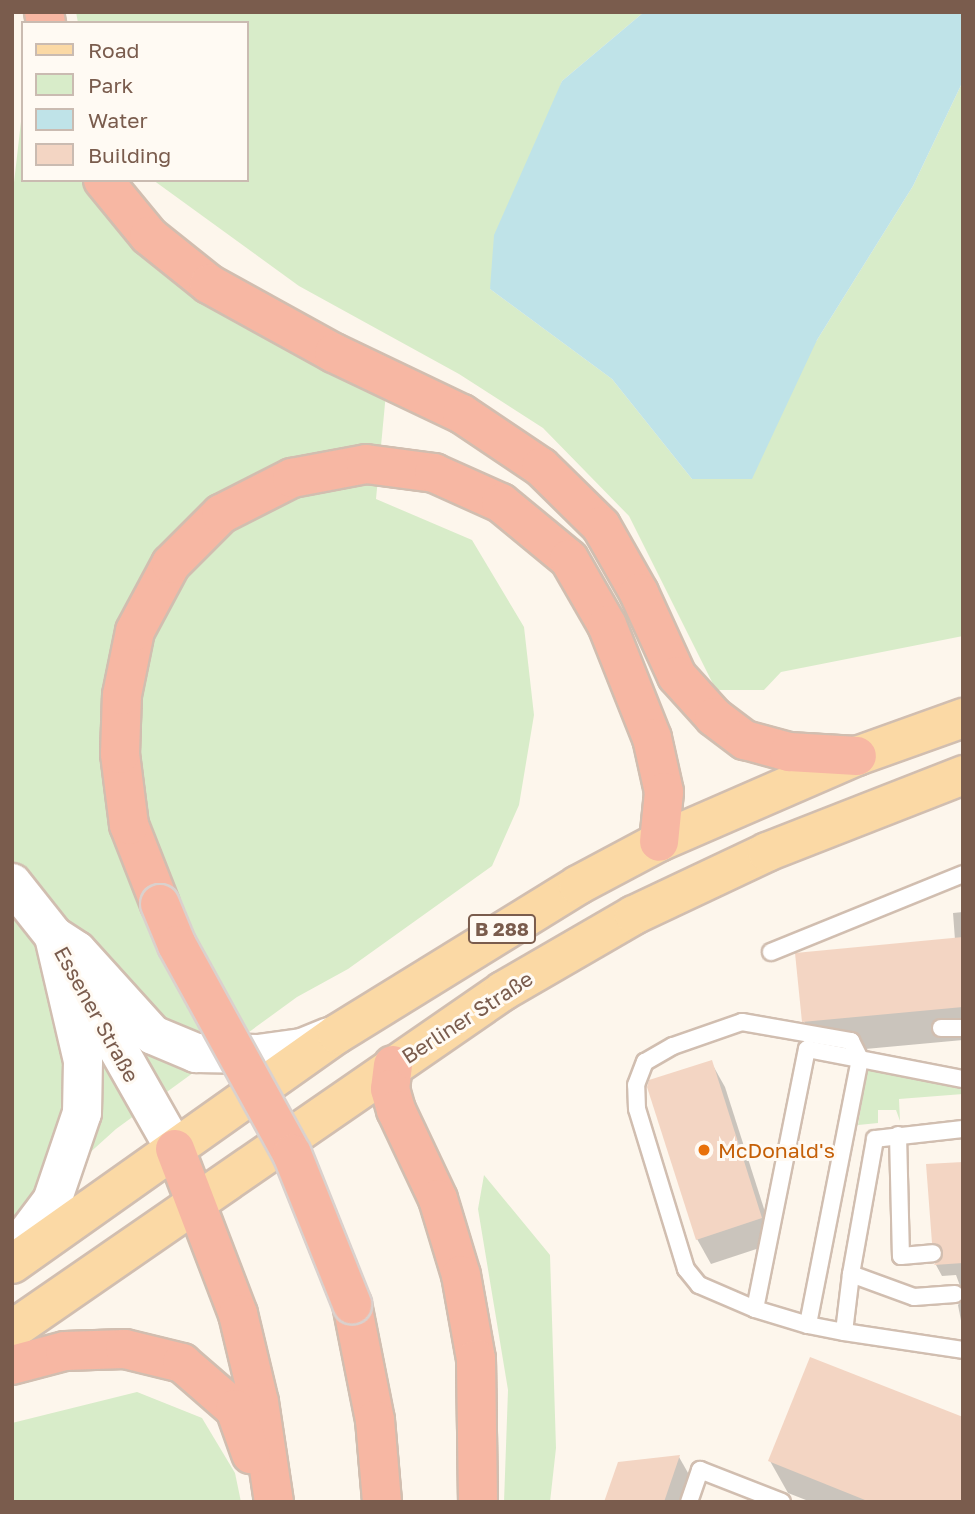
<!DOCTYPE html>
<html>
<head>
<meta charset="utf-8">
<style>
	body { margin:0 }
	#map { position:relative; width:975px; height:1514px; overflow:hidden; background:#fdf6ec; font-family:"Golos Text",sans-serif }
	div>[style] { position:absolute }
	.green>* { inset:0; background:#d8ecc9 }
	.water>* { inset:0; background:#bfe3e8 }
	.shadow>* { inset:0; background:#0003 }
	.building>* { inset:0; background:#f3d5c3 }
	.roads { filter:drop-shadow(2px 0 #d1beb0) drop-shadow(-2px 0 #d1beb0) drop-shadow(0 2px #d1beb0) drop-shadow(0 -2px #d1beb0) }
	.lane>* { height:16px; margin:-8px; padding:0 8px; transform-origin:8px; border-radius:8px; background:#fff }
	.secondary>* { height:38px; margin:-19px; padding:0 19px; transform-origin:19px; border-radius:19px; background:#fff }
	.primary>* { height:38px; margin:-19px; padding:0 19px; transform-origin:19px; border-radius:19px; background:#fbd9a5 }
	.highway>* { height:38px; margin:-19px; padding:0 19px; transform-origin:19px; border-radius:19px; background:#f7b7a3 }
	.bridges { filter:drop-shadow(2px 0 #dad1cd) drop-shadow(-2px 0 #dad1cd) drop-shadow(0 2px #dad1cd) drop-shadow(0 -2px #dad1cd) }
	.highway-bridge>* { height:38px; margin:-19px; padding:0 19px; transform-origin:19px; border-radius:19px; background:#f7b7a3 }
	.dots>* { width:19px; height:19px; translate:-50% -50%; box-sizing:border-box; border:4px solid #fffaf3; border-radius:50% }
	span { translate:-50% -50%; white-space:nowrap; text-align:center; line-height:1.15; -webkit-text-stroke:6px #fffaf3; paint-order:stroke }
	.shield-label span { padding:2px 5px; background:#fffaf3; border:2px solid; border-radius:5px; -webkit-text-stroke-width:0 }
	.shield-label { font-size:19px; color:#7a5c4d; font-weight:700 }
	.street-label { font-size:21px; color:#7a5c4d }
	.food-label { font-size:21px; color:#c56008 }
	.left { translate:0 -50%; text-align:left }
	.frame { position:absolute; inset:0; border:14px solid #7a5c4d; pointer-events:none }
	.legend { position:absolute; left:21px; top:21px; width:228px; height:161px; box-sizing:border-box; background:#fffaf3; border:2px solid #cabbb1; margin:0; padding:9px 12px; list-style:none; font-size:21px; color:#7a5c4d }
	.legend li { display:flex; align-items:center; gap:14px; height:35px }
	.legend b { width:35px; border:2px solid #cabbb1 }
</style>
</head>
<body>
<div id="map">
	<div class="green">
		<i style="clip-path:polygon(76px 12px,644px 12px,562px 81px,490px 289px,612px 379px,692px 479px,817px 340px,913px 186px,963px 81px,963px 636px,781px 672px,764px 690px,716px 690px,629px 516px,543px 428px,459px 374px,299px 286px,153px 180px,247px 180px,247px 23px,78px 23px)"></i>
		<i style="clip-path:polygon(23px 104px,23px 180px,87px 180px,386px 393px,376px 499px,472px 540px,524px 627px,534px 715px,519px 805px,492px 866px,348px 969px,297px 997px,116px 1129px,12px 1223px,12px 200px)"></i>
		<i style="clip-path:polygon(867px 1069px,963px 1088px,963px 1094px,899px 1099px,900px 1121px,896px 1110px,878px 1110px,878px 1123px,858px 1125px)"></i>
		<i style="clip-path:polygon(484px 1175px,550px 1255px,556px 1448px,550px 1502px,504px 1502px,508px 1390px,478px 1209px)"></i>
		<i style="clip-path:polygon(137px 1392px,202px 1418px,235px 1473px,241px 1502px,12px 1502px,12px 1423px)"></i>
	</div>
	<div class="water">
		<i style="clip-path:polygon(644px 12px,963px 12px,963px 81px,913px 186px,817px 340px,752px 479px,692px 479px,612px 379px,490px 289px,494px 235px,562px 81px)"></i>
	</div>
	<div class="shadow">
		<i style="clip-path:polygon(963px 912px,963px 1040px,822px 1053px,804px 1021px,955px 940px,953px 913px)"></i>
		<i style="clip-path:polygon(711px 1062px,725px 1087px,775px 1243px,711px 1264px,697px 1239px)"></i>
		<i style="clip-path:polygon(963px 1163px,963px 1294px,956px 1275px,942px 1276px,936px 1265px,943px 1256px,934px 1242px)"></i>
		<i style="clip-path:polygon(963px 1299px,963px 1331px,958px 1305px)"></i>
		<i style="clip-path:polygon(679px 1457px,696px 1487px,691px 1502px,606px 1502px)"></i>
		<i style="clip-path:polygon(770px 1461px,963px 1502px,811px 1502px,788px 1493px)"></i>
	</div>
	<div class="building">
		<i style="clip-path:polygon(963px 937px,963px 1007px,802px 1022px,795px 953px)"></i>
		<i style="clip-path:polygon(712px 1060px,762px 1218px,696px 1240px,647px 1087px,649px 1080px)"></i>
		<i style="clip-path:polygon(963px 1162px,963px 1263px,934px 1265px,943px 1253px,932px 1243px,926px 1164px)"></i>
		<i style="clip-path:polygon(810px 1357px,963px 1417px,963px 1502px,870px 1502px,768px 1461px)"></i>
		<i style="clip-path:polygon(680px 1455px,664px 1502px,604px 1502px,618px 1462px)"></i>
	</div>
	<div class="roads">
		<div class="lane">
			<i style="left:771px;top:952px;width:207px;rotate:-22.1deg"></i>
			<i style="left:941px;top:1028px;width:22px"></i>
			<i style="left:898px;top:1135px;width:121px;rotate:88.6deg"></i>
			<i style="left:901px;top:1256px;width:32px;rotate:-5deg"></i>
			<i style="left:851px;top:1274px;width:58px;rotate:96.9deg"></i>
			<i style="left:844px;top:1332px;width:120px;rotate:8.6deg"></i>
			<i style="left:955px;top:1294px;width:41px;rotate:175.8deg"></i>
			<i style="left:914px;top:1297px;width:67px;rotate:-159.9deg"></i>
			<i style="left:851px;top:1274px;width:137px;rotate:-79.9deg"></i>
			<i style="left:875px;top:1139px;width:89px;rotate:-6.5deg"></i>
			<i style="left:755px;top:1309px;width:61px;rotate:-156.8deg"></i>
			<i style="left:699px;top:1285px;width:21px;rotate:-129deg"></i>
			<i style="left:686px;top:1269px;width:167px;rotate:-107deg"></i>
			<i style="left:637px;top:1109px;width:24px;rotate:-92deg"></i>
			<i style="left:636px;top:1085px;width:25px;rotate:-69deg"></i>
			<i style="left:645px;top:1062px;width:32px;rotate:-30deg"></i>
			<i style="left:673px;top:1046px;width:73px;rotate:-19.2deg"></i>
			<i style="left:742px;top:1022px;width:111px;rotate:9.9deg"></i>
			<i style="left:851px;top:1041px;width:20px;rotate:63deg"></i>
			<i style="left:860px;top:1059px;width:271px;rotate:101.1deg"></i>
			<i style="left:808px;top:1325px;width:55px;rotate:-163.2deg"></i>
			<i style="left:755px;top:1309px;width:265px;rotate:-78.7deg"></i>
			<i style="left:807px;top:1049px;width:54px;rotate:10.7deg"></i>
			<i style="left:860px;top:1059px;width:105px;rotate:11deg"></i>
			<i style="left:808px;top:1325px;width:37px;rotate:11deg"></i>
			<i style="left:689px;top:1502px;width:34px;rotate:-71deg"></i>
			<i style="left:700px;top:1470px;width:88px;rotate:21.3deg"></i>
		</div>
		<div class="secondary">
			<i style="left:12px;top:883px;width:68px;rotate:51.6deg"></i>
			<i style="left:54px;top:936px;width:245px;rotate:60.4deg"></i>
			<i style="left:54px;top:936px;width:27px;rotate:33deg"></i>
			<i style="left:77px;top:951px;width:113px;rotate:47.9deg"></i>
			<i style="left:153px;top:1035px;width:47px;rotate:22.7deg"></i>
			<i style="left:196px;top:1053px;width:62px;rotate:0.9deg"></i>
			<i style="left:258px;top:1054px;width:44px;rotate:-7.8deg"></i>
			<i style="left:302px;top:1048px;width:29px;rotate:-22deg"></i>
			<i style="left:12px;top:1254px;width:66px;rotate:-53deg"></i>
			<i style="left:52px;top:1201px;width:93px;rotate:-71.2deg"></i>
			<i style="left:82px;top:1113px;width:52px;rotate:-88.9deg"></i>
			<i style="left:83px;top:1061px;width:128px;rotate:-103.1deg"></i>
		</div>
		<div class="primary">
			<i style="left:12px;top:1264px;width:398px;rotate:-35.3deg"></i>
			<i style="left:337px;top:1034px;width:283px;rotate:-31.7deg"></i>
			<i style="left:578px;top:885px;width:92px;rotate:-28deg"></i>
			<i style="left:659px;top:842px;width:216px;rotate:-23.5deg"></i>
			<i style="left:857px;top:756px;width:113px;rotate:-19.7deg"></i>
			<i style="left:12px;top:1330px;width:597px;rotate:-34.62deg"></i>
			<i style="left:503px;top:991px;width:151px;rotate:-30.1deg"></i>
			<i style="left:634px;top:915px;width:147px;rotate:-25.3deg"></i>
			<i style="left:767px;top:852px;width:211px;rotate:-21.4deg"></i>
		</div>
		<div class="highway">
			<i style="left:44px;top:12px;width:11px;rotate:80deg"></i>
			<i style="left:103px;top:180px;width:72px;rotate:50.6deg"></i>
			<i style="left:149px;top:236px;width:77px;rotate:38.7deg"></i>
			<i style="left:209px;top:284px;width:143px;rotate:28.9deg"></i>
			<i style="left:334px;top:353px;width:142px;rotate:25.5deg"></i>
			<i style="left:462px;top:414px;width:95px;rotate:33.9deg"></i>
			<i style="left:541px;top:467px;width:84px;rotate:44.5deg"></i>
			<i style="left:601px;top:526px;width:77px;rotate:60.4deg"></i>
			<i style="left:639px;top:593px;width:91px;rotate:65.4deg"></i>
			<i style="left:677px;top:676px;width:55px;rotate:47.9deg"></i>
			<i style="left:714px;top:717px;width:39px;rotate:37deg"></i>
			<i style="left:745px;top:740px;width:46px;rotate:15.3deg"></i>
			<i style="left:789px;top:752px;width:68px;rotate:3.4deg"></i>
			<i style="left:160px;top:904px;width:85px;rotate:-111.4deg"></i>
			<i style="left:129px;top:825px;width:72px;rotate:-97.2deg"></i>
			<i style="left:120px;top:754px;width:59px;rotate:-88.1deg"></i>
			<i style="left:122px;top:695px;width:65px;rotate:-78.5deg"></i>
			<i style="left:135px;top:631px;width:76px;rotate:-61.8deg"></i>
			<i style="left:171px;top:564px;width:71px;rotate:-45deg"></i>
			<i style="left:221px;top:514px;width:80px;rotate:-26.9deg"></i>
			<i style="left:292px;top:478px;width:75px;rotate:-10.7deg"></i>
			<i style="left:366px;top:464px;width:69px;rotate:7.5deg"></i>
			<i style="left:434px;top:473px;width:73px;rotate:24.1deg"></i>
			<i style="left:501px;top:503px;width:88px;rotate:39.5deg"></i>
			<i style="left:569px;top:559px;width:76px;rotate:60.1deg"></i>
			<i style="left:607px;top:625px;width:122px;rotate:68.3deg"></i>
			<i style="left:652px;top:738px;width:55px;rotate:77.5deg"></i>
			<i style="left:664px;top:792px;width:50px;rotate:95.7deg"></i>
			<i style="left:393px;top:1065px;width:24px;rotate:97deg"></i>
			<i style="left:390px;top:1089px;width:22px;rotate:74deg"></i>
			<i style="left:396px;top:1110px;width:98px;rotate:64.7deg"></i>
			<i style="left:438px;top:1199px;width:79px;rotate:73.2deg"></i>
			<i style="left:461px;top:1275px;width:85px;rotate:79.9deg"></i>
			<i style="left:476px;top:1359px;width:143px;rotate:89.2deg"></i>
			<i style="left:175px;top:1149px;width:177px;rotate:69.1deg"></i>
			<i style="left:238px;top:1314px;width:90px;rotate:76.6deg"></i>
			<i style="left:259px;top:1402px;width:101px;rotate:81.5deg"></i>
			<i style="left:352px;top:1304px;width:118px;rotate:78.8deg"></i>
			<i style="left:375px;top:1420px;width:82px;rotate:85.1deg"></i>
			<i style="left:12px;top:1365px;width:55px;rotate:-14.8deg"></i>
			<i style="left:65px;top:1351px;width:60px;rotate:-1.9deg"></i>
			<i style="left:125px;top:1349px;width:59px;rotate:13.8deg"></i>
			<i style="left:182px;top:1363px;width:70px;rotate:41deg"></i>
			<i style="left:235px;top:1409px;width:48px;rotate:70.4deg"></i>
		</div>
	</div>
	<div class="bridges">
		<div class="highway-bridge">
			<i style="left:160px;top:904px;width:44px;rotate:67.5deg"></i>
			<i style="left:177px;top:945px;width:239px;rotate:61.2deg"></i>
			<i style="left:292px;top:1154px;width:162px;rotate:68.2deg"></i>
		</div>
	</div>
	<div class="dots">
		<i style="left:704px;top:1150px;background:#e8710a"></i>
	</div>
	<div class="shield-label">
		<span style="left:502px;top:929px">B 288</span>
	</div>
	<div class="street-label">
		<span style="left:97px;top:1014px;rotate:61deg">Essener Straße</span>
		<span style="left:467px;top:1017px;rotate:-33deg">Berliner Straße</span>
	</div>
	<div class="food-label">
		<span class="left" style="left:718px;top:1150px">McDonald's</span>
	</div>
	<div class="frame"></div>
	<ul class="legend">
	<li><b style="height:9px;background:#fbd9a5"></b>Road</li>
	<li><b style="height:19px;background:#d8ecc9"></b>Park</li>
	<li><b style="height:19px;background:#bfe3e8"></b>Water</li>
	<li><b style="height:19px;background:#f3d5c3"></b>Building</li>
	</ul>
</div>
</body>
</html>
